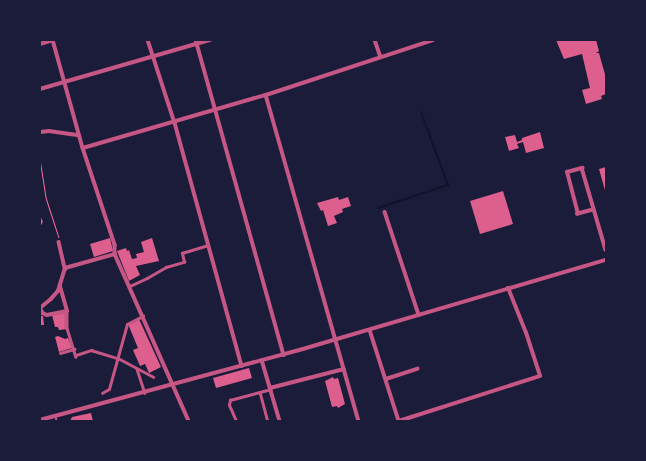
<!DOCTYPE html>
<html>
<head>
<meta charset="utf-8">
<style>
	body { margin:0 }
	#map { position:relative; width:646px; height:461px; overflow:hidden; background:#1b1b3a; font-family:"Work Sans",sans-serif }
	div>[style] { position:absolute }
	.stream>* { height:2px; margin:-1px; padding:0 1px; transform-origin:1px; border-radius:1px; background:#12122b }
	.building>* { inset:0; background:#dd5f8e }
	.path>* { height:1px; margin:-0.5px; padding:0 0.5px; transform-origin:0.5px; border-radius:0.5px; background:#ff6b9d }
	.service>* { height:1.5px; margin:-0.75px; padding:0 0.75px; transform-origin:0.75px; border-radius:0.75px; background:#c65784 }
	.pedestrian>* { height:2.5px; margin:-1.25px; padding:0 1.25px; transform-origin:1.25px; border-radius:1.25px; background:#c65784 }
	.minor>* { height:3.5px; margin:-1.75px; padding:0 1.75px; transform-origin:1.75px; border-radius:1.75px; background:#c65784 }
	span { translate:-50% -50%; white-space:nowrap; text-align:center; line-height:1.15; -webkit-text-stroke:4px #1b1b3a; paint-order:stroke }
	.frame { position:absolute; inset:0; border:41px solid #1b1b3a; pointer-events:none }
</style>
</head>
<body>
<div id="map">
	<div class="stream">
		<i style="left:378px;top:208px;width:74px;rotate:-18.2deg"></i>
		<i style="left:448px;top:185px;width:78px;rotate:-110.3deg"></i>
	</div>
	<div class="building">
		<i style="clip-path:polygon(556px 40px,596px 40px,599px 51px,596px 53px,599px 53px,606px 78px,606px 94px,601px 96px,602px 99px,586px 104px,582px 90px,590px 88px,582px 54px,564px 59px)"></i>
		<i style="clip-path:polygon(540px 132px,544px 148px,526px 153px,523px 142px,517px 144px,519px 148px,509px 151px,505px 137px,515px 135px,517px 142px,522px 140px,522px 138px)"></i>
		<i style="clip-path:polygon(606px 167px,606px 194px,599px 169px)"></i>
		<i style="clip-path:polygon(503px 191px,513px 224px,480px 234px,470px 201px)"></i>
		<i style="clip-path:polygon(338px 197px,339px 200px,348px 197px,351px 206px,342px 209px,343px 212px,334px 216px,337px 223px,328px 226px,323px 210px,321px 211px,317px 203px)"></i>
		<i style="clip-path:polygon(40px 215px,43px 222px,40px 227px)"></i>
		<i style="clip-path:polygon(110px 238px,113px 251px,94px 257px,90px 244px)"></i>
		<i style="clip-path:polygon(152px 238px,159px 261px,136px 266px,140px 275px,129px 281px,117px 251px,126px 248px,127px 251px,129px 250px,132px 259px,137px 258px,136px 254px,144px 252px,141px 242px)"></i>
		<i style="clip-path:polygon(65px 313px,67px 329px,59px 330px,58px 327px,55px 327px,52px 315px)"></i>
		<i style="clip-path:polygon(40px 316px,43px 316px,44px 325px,40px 325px)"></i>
		<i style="clip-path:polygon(139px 319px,161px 367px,149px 373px,145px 364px,140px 366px,133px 350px,138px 348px,128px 324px)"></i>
		<i style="clip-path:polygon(58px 336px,65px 339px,68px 338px,72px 348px,59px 352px,55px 337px)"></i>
		<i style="clip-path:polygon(249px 368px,252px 378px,216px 388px,213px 378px)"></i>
		<i style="clip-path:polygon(333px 377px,334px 379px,338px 378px,345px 404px,338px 408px,337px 406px,332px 407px,325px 381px)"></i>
		<i style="clip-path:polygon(91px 413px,93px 421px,70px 421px,72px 417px)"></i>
	</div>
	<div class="path">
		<i style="left:40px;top:162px;width:37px;rotate:81deg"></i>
		<i style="left:46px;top:199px;width:40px;rotate:72deg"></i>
	</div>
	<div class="service">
		<i style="left:56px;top:417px;width:4px;rotate:76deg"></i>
	</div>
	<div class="pedestrian">
		<i style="left:130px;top:286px;width:19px;rotate:-25deg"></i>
		<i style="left:147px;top:278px;width:22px;rotate:-30deg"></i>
		<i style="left:166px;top:267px;width:19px;rotate:-16deg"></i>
		<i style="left:184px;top:262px;width:9px;rotate:-103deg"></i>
		<i style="left:182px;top:253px;width:27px;rotate:-17deg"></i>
		<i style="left:67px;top:328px;width:30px;rotate:73deg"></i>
		<i style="left:60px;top:353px;width:15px;rotate:-16deg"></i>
		<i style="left:76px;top:355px;width:16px;rotate:-18deg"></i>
		<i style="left:91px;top:350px;width:28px;rotate:17deg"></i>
		<i style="left:118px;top:358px;width:40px;rotate:28deg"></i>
		<i style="left:137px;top:369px;width:25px;rotate:72deg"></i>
		<i style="left:260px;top:392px;width:30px;rotate:75deg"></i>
		<i style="left:102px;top:393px;width:8px;rotate:-30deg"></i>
		<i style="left:109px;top:389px;width:67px;rotate:-74.5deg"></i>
		<i style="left:127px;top:324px;width:18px;rotate:-27deg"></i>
		<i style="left:236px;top:421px;width:17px;rotate:-114deg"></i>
		<i style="left:229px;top:405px;width:5px;rotate:-79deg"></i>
		<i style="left:230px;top:400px;width:42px;rotate:-15deg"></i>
	</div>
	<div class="minor">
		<i style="left:53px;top:40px;width:112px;rotate:74.5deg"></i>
		<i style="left:83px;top:148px;width:102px;rotate:71.7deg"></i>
		<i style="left:115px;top:245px;width:9px;rotate:90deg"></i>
		<i style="left:115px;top:254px;width:183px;rotate:66.1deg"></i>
		<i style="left:148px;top:40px;width:87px;rotate:72deg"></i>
		<i style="left:175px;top:123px;width:252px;rotate:74.6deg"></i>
		<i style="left:196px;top:40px;width:327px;rotate:74.4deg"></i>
		<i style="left:375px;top:40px;width:18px;rotate:71deg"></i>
		<i style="left:40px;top:44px;width:14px;rotate:-17deg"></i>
		<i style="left:40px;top:89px;width:177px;rotate:-16.1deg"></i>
		<i style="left:266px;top:95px;width:339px;rotate:74.1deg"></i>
		<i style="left:40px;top:132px;width:9px;rotate:-6deg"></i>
		<i style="left:49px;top:131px;width:30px;rotate:8deg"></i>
		<i style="left:83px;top:148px;width:191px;rotate:-16.2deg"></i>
		<i style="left:266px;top:95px;width:176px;rotate:-18.2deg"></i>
		<i style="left:593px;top:210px;width:16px;rotate:165deg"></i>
		<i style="left:578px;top:214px;width:43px;rotate:-104.7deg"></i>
		<i style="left:567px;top:172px;width:16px;rotate:-15deg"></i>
		<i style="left:582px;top:168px;width:85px;rotate:73.7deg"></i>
		<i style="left:385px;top:212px;width:108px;rotate:71.7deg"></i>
		<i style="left:59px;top:242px;width:28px;rotate:77deg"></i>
		<i style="left:40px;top:308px;width:14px;rotate:-39deg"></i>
		<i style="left:51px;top:299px;width:11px;rotate:-49deg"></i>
		<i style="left:58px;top:291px;width:24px;rotate:-73deg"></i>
		<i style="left:65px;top:268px;width:52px;rotate:-15.6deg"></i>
		<i style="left:40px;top:308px;width:6px;rotate:59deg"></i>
		<i style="left:43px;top:313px;width:4px;rotate:27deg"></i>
		<i style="left:47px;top:315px;width:20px;rotate:-11deg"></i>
		<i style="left:67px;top:311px;width:26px;rotate:-106deg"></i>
		<i style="left:67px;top:311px;width:17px;rotate:90deg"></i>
		<i style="left:370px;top:330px;width:96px;rotate:72.3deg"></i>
		<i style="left:262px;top:360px;width:64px;rotate:73.6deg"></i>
		<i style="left:386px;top:379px;width:33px;rotate:-18deg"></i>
		<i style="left:270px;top:388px;width:76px;rotate:-14.4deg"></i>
		<i style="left:40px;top:420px;width:272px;rotate:-15.1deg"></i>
		<i style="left:303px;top:349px;width:316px;rotate:-16.4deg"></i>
		<i style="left:399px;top:421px;width:148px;rotate:-17.7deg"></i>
		<i style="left:540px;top:376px;width:45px;rotate:-108deg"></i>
		<i style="left:526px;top:333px;width:48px;rotate:-111.8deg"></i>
	</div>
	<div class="frame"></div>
</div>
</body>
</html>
